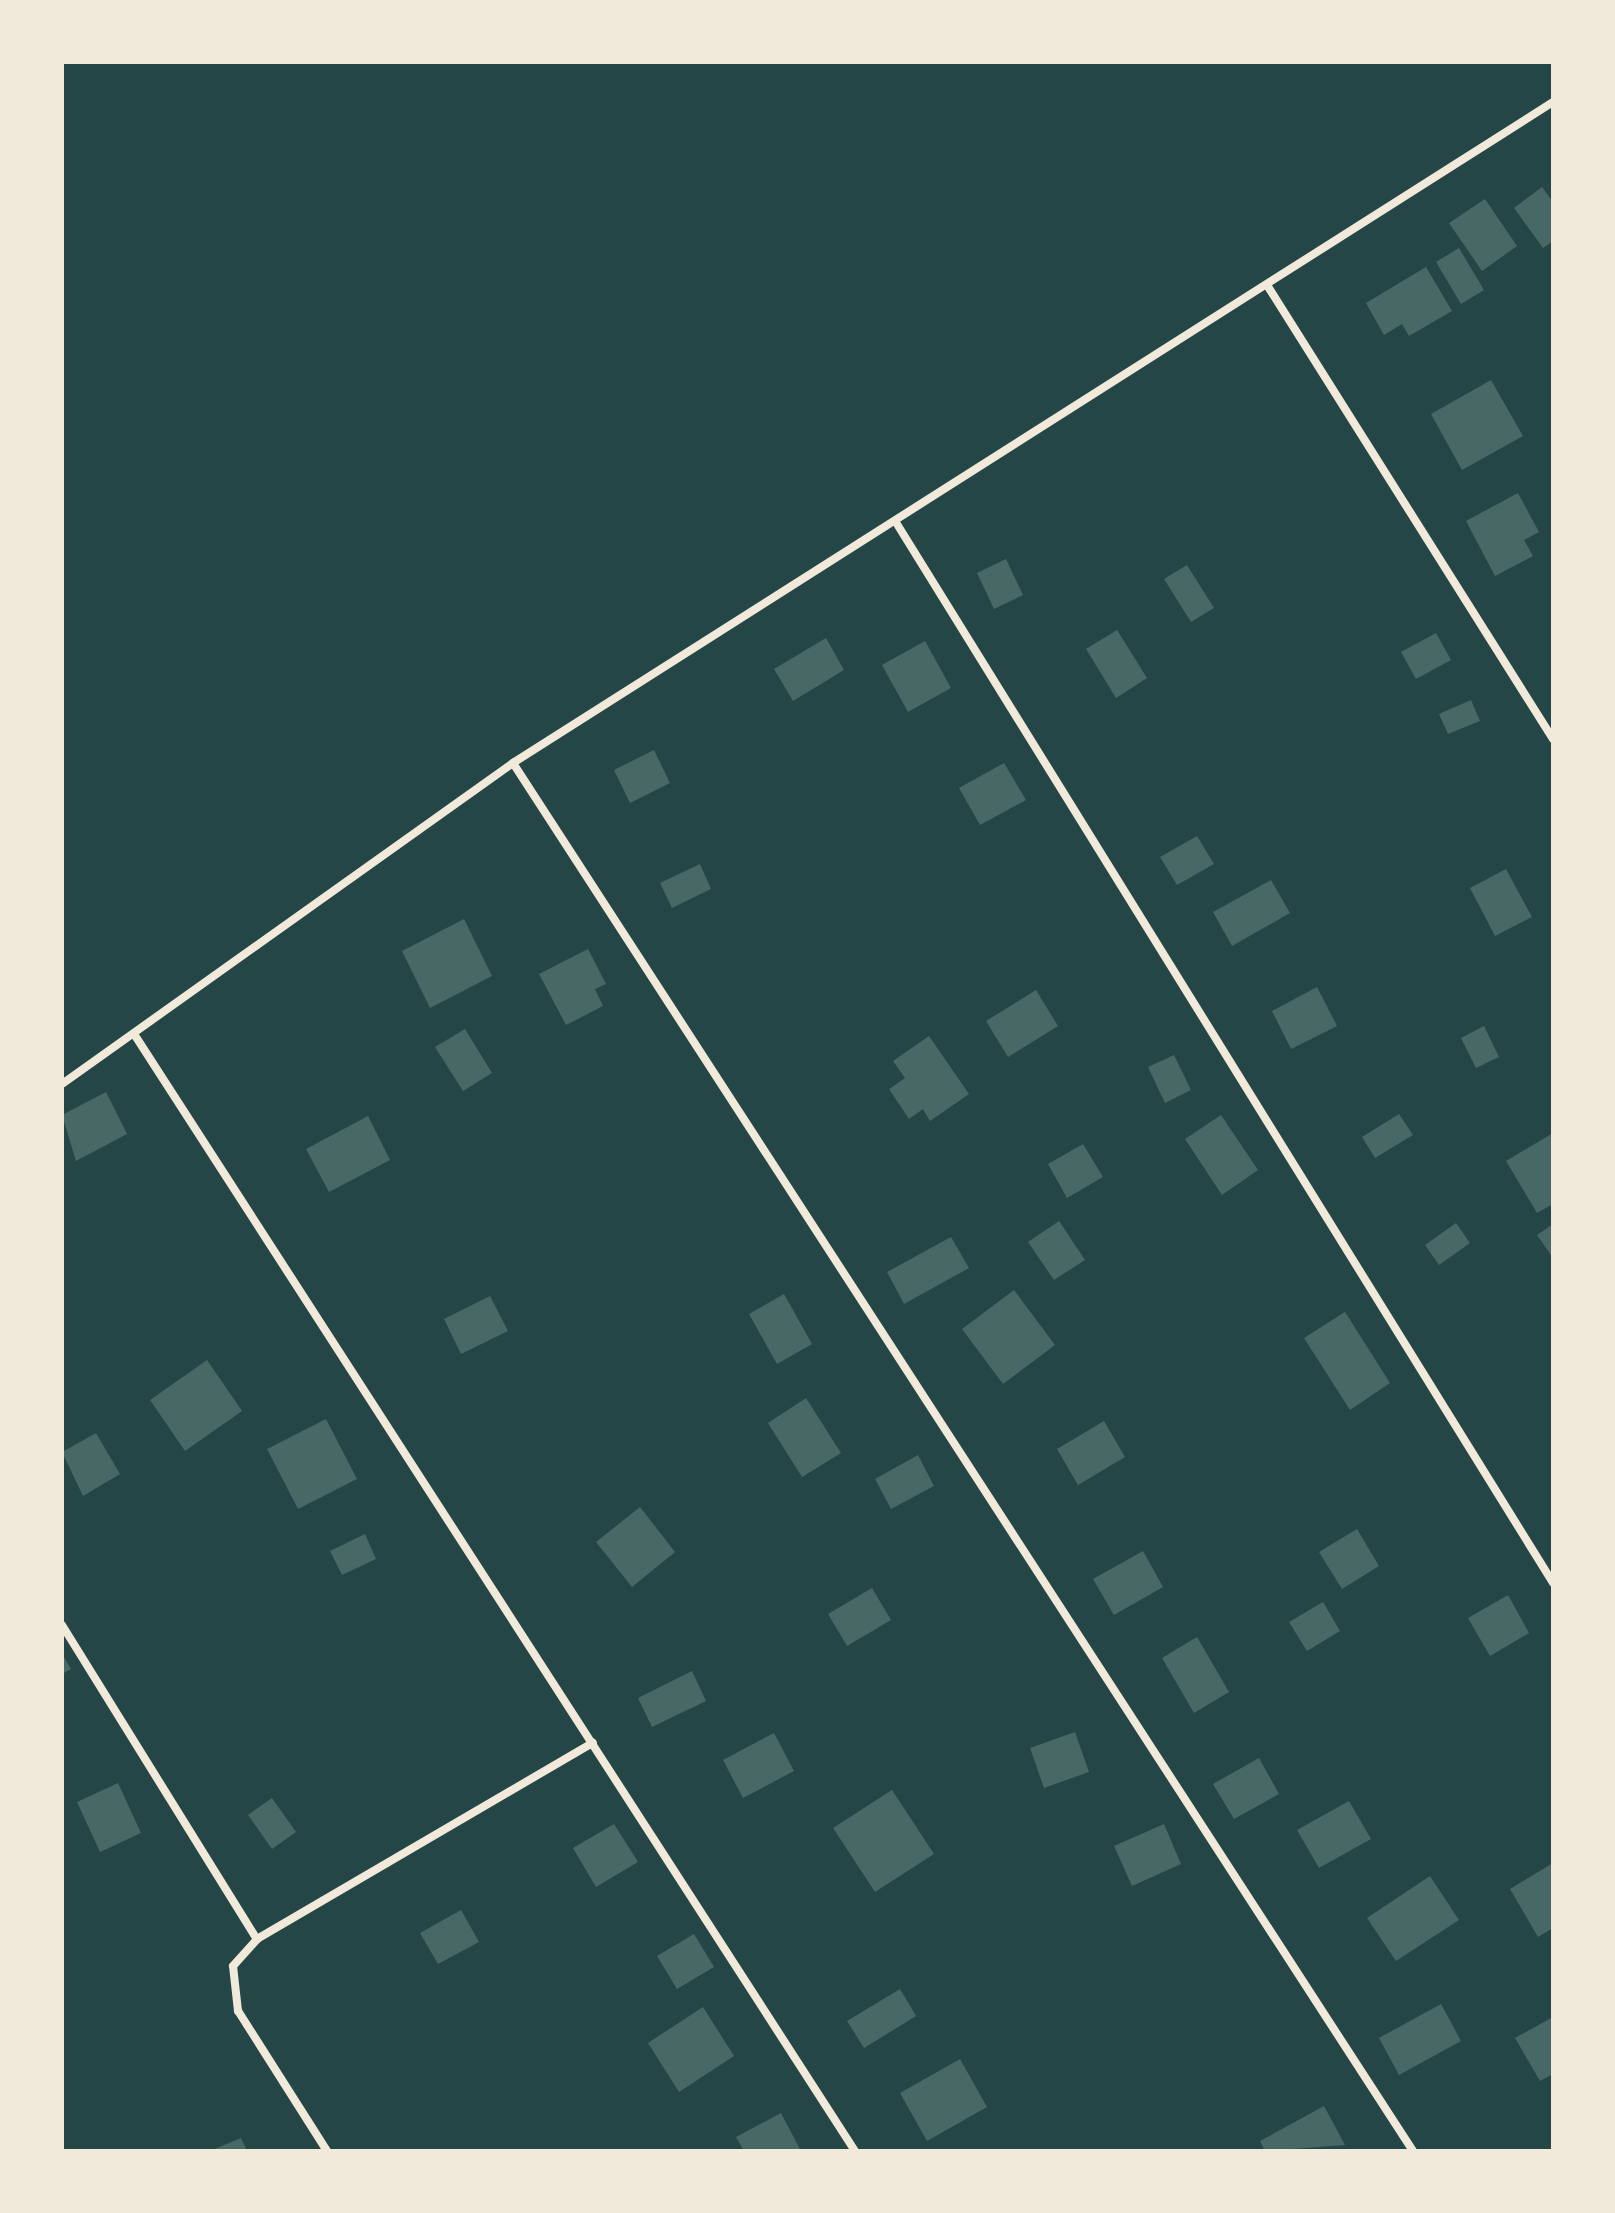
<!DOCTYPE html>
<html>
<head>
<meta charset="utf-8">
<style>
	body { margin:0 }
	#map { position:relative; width:1615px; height:2213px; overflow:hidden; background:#0f3d3e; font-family:Montserrat,sans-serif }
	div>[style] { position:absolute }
	.green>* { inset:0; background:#244646 }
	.building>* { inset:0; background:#486865 }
	.minor>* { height:8px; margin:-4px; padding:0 4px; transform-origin:4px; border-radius:4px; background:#f1e9da }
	span { translate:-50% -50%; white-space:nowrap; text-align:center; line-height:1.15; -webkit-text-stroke:6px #f1e9da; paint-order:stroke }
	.frame { position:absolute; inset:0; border:64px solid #f1e9da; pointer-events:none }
</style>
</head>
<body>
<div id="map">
	<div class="green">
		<i style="clip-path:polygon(62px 62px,1553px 62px,1553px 2151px,62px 2151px)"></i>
	</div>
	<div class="building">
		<i style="clip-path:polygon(1542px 187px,1553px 202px,1553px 241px,1543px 248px,1514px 208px)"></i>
		<i style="clip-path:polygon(1485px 199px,1517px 246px,1482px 271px,1449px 223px)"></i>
		<i style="clip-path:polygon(1459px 248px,1484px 290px,1461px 304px,1436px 262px)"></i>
		<i style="clip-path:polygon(1426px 267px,1452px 311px,1409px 336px,1402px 324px,1384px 335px,1366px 303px)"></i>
		<i style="clip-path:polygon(1491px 380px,1523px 436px,1462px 470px,1431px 414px)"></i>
		<i style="clip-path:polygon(1518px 493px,1539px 532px,1524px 540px,1533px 556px,1495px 576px,1466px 521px)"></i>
		<i style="clip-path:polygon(1006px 559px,1023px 595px,994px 609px,977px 573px)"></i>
		<i style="clip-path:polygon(1187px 565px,1214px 608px,1191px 622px,1164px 579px)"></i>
		<i style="clip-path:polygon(1117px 630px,1147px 678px,1116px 698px,1086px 649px)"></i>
		<i style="clip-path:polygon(1436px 633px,1451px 660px,1416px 679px,1401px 652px)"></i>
		<i style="clip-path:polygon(826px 638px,844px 670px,793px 701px,774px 669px)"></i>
		<i style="clip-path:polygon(925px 641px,951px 688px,908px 712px,882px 665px)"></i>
		<i style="clip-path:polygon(1471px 700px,1480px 721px,1448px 734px,1439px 714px)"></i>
		<i style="clip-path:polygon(654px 750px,670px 783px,630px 803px,614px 770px)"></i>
		<i style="clip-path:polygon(1004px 763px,1026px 800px,980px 825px,959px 788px)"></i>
		<i style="clip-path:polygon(1197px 836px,1214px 864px,1177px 885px,1160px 857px)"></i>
		<i style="clip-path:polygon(700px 864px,711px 889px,672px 908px,660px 883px)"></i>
		<i style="clip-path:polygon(1506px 869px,1532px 917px,1495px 936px,1470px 888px)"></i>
		<i style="clip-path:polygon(1271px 880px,1290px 913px,1232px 946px,1213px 912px)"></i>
		<i style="clip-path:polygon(464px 919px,492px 976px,430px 1008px,402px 951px)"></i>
		<i style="clip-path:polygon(588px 949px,606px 984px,595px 989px,603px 1006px,566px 1025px,539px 974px)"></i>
		<i style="clip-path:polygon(1317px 987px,1337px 1026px,1291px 1049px,1272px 1011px)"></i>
		<i style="clip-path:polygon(1036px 990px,1058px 1026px,1008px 1057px,986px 1021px)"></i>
		<i style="clip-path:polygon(1484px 1026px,1499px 1057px,1476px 1068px,1461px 1038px)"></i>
		<i style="clip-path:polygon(465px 1029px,492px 1073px,463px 1091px,435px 1047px)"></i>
		<i style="clip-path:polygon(929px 1036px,969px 1094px,930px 1121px,923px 1109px,909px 1119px,889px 1089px,905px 1078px,893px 1061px)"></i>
		<i style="clip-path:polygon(1174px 1055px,1191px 1090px,1165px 1103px,1148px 1067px)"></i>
		<i style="clip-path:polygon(106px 1092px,127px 1134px,76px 1161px,62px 1115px)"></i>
		<i style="clip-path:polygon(1399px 1114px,1413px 1135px,1375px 1158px,1362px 1137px)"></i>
		<i style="clip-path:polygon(1221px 1115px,1258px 1170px,1222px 1195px,1185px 1139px)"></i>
		<i style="clip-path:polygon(368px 1116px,390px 1160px,329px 1192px,306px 1149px)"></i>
		<i style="clip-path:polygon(1553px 1133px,1553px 1204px,1537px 1213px,1506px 1161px)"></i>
		<i style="clip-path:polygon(1083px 1144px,1103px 1177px,1067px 1198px,1048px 1164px)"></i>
		<i style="clip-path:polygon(1059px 1221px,1085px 1260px,1054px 1280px,1028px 1242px)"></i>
		<i style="clip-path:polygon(1456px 1223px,1470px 1243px,1439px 1265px,1425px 1245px)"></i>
		<i style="clip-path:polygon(1553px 1224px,1553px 1258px,1537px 1235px)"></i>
		<i style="clip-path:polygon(951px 1237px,969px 1268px,904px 1304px,887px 1272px)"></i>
		<i style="clip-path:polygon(1014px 1290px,1055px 1345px,1003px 1384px,962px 1329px)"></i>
		<i style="clip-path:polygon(784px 1294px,812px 1344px,777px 1364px,749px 1314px)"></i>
		<i style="clip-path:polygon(490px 1296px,508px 1331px,461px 1354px,444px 1319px)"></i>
		<i style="clip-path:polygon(1345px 1312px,1390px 1383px,1350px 1410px,1304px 1338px)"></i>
		<i style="clip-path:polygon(207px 1360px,242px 1411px,185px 1451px,150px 1400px)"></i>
		<i style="clip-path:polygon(806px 1398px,841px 1453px,802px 1477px,768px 1423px)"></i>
		<i style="clip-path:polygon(326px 1419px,357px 1479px,298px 1509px,267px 1449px)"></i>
		<i style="clip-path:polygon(1104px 1421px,1125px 1457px,1078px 1485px,1057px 1449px)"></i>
		<i style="clip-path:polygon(96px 1433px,120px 1474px,83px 1496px,62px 1452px)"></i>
		<i style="clip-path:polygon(918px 1455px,934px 1486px,891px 1509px,875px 1479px)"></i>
		<i style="clip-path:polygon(640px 1507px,675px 1552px,632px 1587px,596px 1542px)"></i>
		<i style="clip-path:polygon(1357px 1529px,1379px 1566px,1342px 1589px,1319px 1552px)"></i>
		<i style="clip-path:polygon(365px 1534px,376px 1559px,342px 1575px,330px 1551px)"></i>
		<i style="clip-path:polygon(1143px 1551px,1163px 1587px,1114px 1615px,1093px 1579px)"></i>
		<i style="clip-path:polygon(872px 1588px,891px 1620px,847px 1646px,828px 1614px)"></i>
		<i style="clip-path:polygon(1508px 1595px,1529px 1633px,1490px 1656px,1468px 1618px)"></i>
		<i style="clip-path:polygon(1323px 1602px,1340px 1631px,1307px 1651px,1289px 1622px)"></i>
		<i style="clip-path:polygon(1197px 1637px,1229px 1692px,1194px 1713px,1162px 1658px)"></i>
		<i style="clip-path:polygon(62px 1654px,71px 1669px,62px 1674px)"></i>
		<i style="clip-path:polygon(692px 1671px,706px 1701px,652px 1727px,638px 1698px)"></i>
		<i style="clip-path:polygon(1075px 1732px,1089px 1772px,1044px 1788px,1030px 1748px)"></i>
		<i style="clip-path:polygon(774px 1733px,794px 1771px,743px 1798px,723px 1760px)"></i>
		<i style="clip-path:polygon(1259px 1758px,1279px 1794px,1234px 1819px,1213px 1784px)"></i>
		<i style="clip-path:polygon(118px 1783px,141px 1833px,100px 1852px,77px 1802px)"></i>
		<i style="clip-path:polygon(892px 1790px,934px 1854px,875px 1892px,833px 1828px)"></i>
		<i style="clip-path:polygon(272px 1798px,296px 1832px,272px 1849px,248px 1815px)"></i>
		<i style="clip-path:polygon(1349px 1801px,1371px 1839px,1319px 1868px,1297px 1830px)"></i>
		<i style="clip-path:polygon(614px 1824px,638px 1862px,596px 1887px,573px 1848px)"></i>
		<i style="clip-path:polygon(1164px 1824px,1181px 1864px,1132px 1886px,1114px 1846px)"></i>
		<i style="clip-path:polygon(1553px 1863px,1553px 1928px,1538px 1937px,1510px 1889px)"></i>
		<i style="clip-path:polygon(1430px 1876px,1459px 1920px,1396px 1961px,1367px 1918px)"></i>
		<i style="clip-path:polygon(461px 1910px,479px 1942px,438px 1964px,420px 1933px)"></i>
		<i style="clip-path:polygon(694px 1934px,714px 1967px,677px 1989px,657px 1956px)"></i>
		<i style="clip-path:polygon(900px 1989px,916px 2016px,864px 2048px,847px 2021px)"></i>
		<i style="clip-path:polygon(1441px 2004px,1461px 2041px,1399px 2075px,1379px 2038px)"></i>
		<i style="clip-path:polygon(703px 2007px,734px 2056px,679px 2092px,648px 2043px)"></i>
		<i style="clip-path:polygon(1553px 2017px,1553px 2074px,1540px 2081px,1515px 2038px)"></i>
		<i style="clip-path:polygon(960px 2059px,987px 2107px,927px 2141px,900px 2093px)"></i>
		<i style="clip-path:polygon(1324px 2106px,1345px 2145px,1265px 2151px,1260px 2141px)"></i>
		<i style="clip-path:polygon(781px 2113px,801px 2151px,744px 2151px,736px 2137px)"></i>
		<i style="clip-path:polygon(241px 2138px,247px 2151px,210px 2151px)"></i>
	</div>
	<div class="minor">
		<i style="left:1267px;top:285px;width:537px;rotate:57.79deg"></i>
		<i style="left:897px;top:524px;width:1246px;rotate:58.22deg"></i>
		<i style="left:513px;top:763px;width:1654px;rotate:57.04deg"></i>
		<i style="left:136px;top:1037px;width:1326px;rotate:57.16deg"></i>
		<i style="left:62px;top:1084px;width:554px;rotate:-35.44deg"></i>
		<i style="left:513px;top:763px;width:1232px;rotate:-32.44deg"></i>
		<i style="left:62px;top:1625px;width:370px;rotate:58.2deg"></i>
		<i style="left:327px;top:2151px;width:166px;rotate:-122.4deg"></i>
		<i style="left:238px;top:2011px;width:45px;rotate:-96.3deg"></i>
		<i style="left:233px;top:1966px;width:36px;rotate:-48deg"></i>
		<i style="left:257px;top:1939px;width:389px;rotate:-30.3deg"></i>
	</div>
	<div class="frame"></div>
</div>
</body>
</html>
